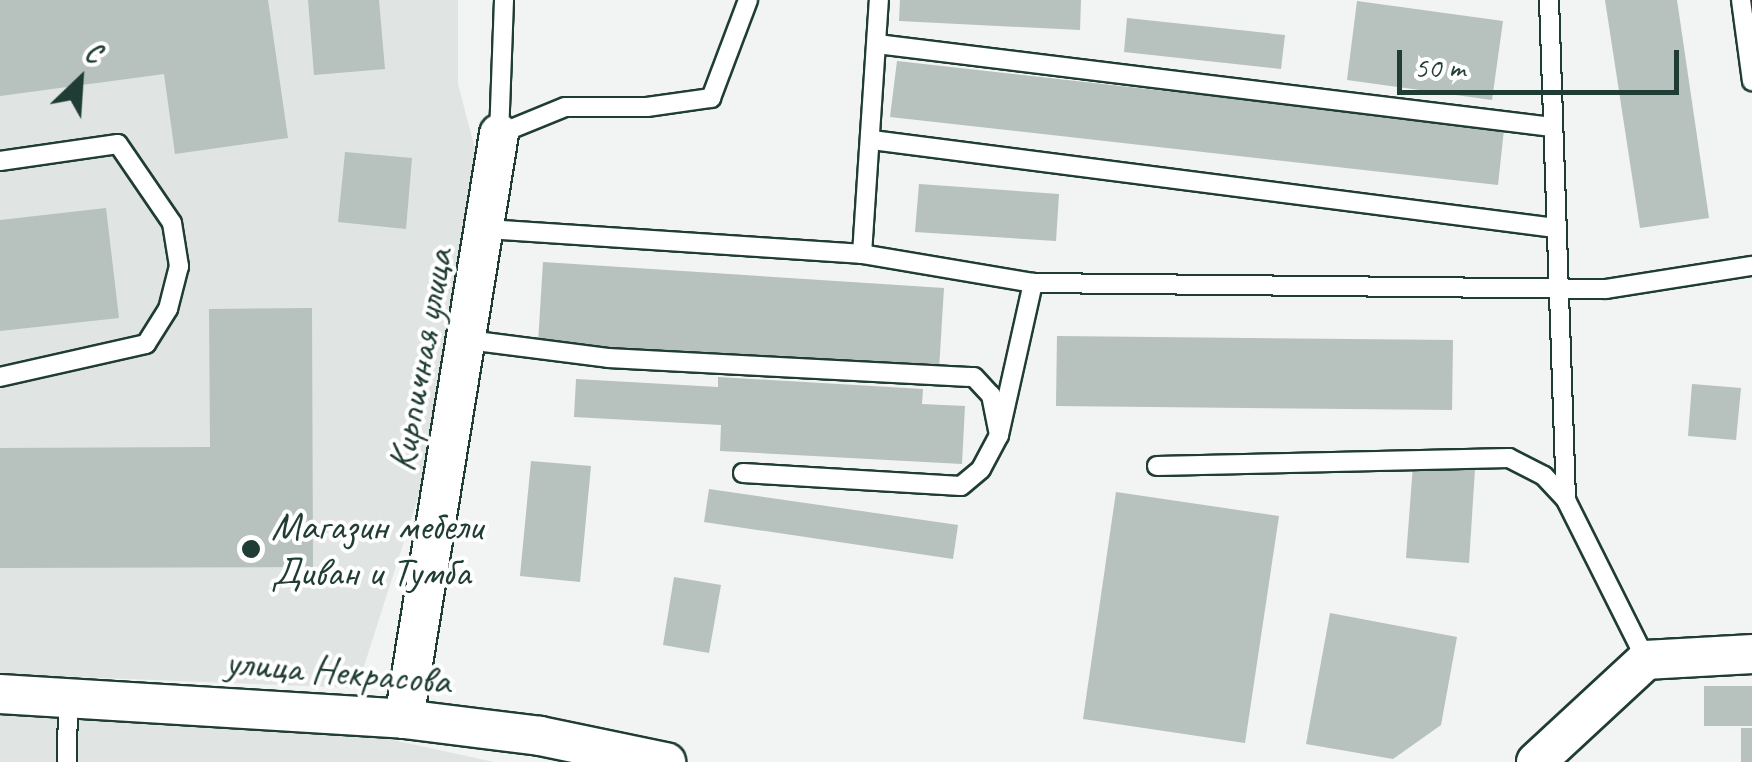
<!DOCTYPE html>
<html>
<head>
<meta charset="utf-8">
<style>
	body { margin:0 }
	#map { position:relative; width:1752px; height:762px; overflow:hidden; background:#f2f3f3; font-family:Caveat,sans-serif }
	div>[style] { position:absolute }
	.built>* { inset:0; background:#e0e4e3 }
	.building>* { inset:0; background:#b7c1bd }
	.roads { filter:drop-shadow(2px 0 #1f3d34) drop-shadow(-2px 0 #1f3d34) drop-shadow(0 2px #1f3d34) drop-shadow(0 -2px #1f3d34) }
	.service>* { height:18px; margin:-9px; padding:0 9px; transform-origin:9px; border-radius:9px; background:#fff }
	.minor>* { height:38px; margin:-19px; padding:0 19px; transform-origin:19px; border-radius:19px; background:#fff }
	.dots>* { width:28px; height:28px; translate:-50% -50%; box-sizing:border-box; border:5px solid #fff; border-radius:50% }
	span { translate:-50% -50%; white-space:nowrap; text-align:center; line-height:1.15; -webkit-text-stroke:8px #fff; paint-order:stroke }
	.street-label { font-size:40px; color:#1f3d34 }
	.poi-label { font-size:40px; color:#1f3d34 }
	.left { translate:0 -50%; text-align:left }
	.north { position:absolute; left:30px; top:30px; width:100px; height:100px; -webkit-text-stroke:8px #fff; paint-order:stroke; rotate:25deg; font-size:28px; font-weight:700; line-height:40px; text-align:center; color:#1f3d34 }
	.north::after { content:''; display:block; margin:auto; width:35px; height:45px; background:#1f3d34; clip-path:polygon(50% 0,100% 100%,50% 72%,0 100%) }
	.scale { position:absolute; left:1397px; top:50px; width:282px; height:45px; box-sizing:border-box; border:5px solid #1f3d34; border-top:0; padding-left:12px; font-size:30px; line-height:35px; white-space:nowrap; color:#1f3d34; -webkit-text-stroke:8px #fff; paint-order:stroke }
</style>
</head>
<body>
<div id="map">
	<div class="built">
		<i style="clip-path:polygon(0 0,458px 0,458px 84px,481px 172px,430px 460px,357px 688px,0 674px)"></i>
		<i style="clip-path:polygon(0 710px,379px 737px,494px 762px,0 762px)"></i>
	</div>
	<div class="building">
		<i style="clip-path:polygon(0 0,268px 0,288px 138px,175px 154px,164px 74px,0 96px)"></i>
		<i style="clip-path:polygon(308px 0,379px 0,385px 69px,314px 75px)"></i>
		<i style="clip-path:polygon(900px 0,1081px 0,1080px 30px,899px 21px)"></i>
		<i style="clip-path:polygon(1605px 0,1677px 0,1709px 218px,1640px 228px)"></i>
		<i style="clip-path:polygon(1357px 1px,1503px 21px,1492px 100px,1347px 80px)"></i>
		<i style="clip-path:polygon(1127px 18px,1285px 35px,1281px 69px,1124px 52px)"></i>
		<i style="clip-path:polygon(897px 61px,1504px 129px,1498px 185px,890px 117px)"></i>
		<i style="clip-path:polygon(345px 152px,412px 158px,406px 229px,338px 222px)"></i>
		<i style="clip-path:polygon(919px 184px,1059px 194px,1056px 241px,915px 232px)"></i>
		<i style="clip-path:polygon(106px 208px,119px 318px,0 331px,0 220px)"></i>
		<i style="clip-path:polygon(543px 262px,944px 288px,939px 369px,538px 343px)"></i>
		<i style="clip-path:polygon(312px 308px,313px 567px,0 568px,0 448px,210px 447px,209px 309px)"></i>
		<i style="clip-path:polygon(1057px 336px,1453px 340px,1452px 410px,1056px 406px)"></i>
		<i style="clip-path:polygon(718px 377px,923px 389px,922px 404px,965px 406px,962px 464px,720px 451px,721px 425px,574px 417px,576px 379px,718px 387px)"></i>
		<i style="clip-path:polygon(1692px 384px,1741px 388px,1736px 440px,1688px 436px)"></i>
		<i style="clip-path:polygon(531px 461px,591px 466px,580px 582px,520px 576px)"></i>
		<i style="clip-path:polygon(1413px 465px,1475px 469px,1469px 563px,1406px 558px)"></i>
		<i style="clip-path:polygon(709px 489px,958px 525px,953px 559px,704px 522px)"></i>
		<i style="clip-path:polygon(1116px 492px,1279px 516px,1245px 743px,1083px 719px)"></i>
		<i style="clip-path:polygon(674px 577px,721px 585px,709px 653px,663px 645px)"></i>
		<i style="clip-path:polygon(1330px 613px,1457px 637px,1441px 725px,1393px 759px,1306px 744px)"></i>
		<i style="clip-path:polygon(1704px 686px,1752px 686px,1752px 726px,1704px 726px)"></i>
		<i style="clip-path:polygon(1741px 728px,1752px 728px,1752px 762px,1741px 762px)"></i>
	</div>
	<div class="roads">
		<div class="service">
			<i style="left:504px;top:0;width:134px;rotate:92.1deg"></i>
			<i style="left:499px;top:134px;width:71px;rotate:-22.2deg"></i>
			<i style="left:565px;top:107px;width:82px"></i>
			<i style="left:647px;top:107px;width:65px;rotate:-8deg"></i>
			<i style="left:711px;top:98px;width:105px;rotate:-69.3deg"></i>
			<i style="left:1549px;top:0;width:500px;rotate:88.05deg"></i>
			<i style="left:1566px;top:500px;width:179px;rotate:63.4deg"></i>
			<i style="left:1741px;top:0;width:82px;rotate:82.3deg"></i>
			<i style="left:877px;top:44px;width:680px;rotate:7.01deg"></i>
			<i style="left:872px;top:140px;width:689px;rotate:7.34deg"></i>
			<i style="left:0;top:161px;width:119px;rotate:-8.2deg"></i>
			<i style="left:118px;top:144px;width:96px;rotate:55.6deg"></i>
			<i style="left:172px;top:223px;width:44px;rotate:80.8deg"></i>
			<i style="left:179px;top:266px;width:44px;rotate:104.3deg"></i>
			<i style="left:168px;top:309px;width:41px;rotate:122.2deg"></i>
			<i style="left:146px;top:344px;width:150px;rotate:167.3deg"></i>
			<i style="left:488px;top:229px;width:375px;rotate:3.8deg"></i>
			<i style="left:862px;top:254px;width:173px;rotate:9.6deg"></i>
			<i style="left:1033px;top:283px;width:573px;rotate:0.6deg"></i>
			<i style="left:1606px;top:289px;width:148px;rotate:-9deg"></i>
			<i style="left:862px;top:254px;width:255px;rotate:-86.2deg"></i>
			<i style="left:468px;top:340px;width:141px;rotate:7.3deg"></i>
			<i style="left:608px;top:358px;width:366px;rotate:3deg"></i>
			<i style="left:974px;top:377px;width:25px;rotate:47deg"></i>
			<i style="left:991px;top:395px;width:41px;rotate:78.7deg"></i>
			<i style="left:1157px;top:466px;width:352px;rotate:-1.3deg"></i>
			<i style="left:1509px;top:458px;width:39px;rotate:27deg"></i>
			<i style="left:1544px;top:476px;width:33px;rotate:47deg"></i>
			<i style="left:743px;top:473px;width:218px;rotate:3.4deg"></i>
			<i style="left:961px;top:486px;width:26px;rotate:-40deg"></i>
			<i style="left:981px;top:469px;width:38px;rotate:-62deg"></i>
			<i style="left:999px;top:435px;width:156px;rotate:-77.4deg"></i>
			<i style="left:67px;top:762px;width:65px;rotate:-89.1deg"></i>
		</div>
		<div class="minor">
			<i style="left:0;top:694px;width:405px;rotate:3.5deg"></i>
			<i style="left:404px;top:719px;width:137px;rotate:7.1deg"></i>
			<i style="left:540px;top:736px;width:129px;rotate:11.7deg"></i>
			<i style="left:404px;top:719px;width:593px;rotate:-80.78deg"></i>
			<i style="left:1536px;top:762px;width:150px;rotate:-42.8deg"></i>
			<i style="left:1646px;top:660px;width:106px;rotate:-3.2deg"></i>
		</div>
	</div>
	<div class="dots">
		<i style="left:251px;top:549px;background:#1f3d34"></i>
	</div>
	<div class="street-label">
		<span style="left:420px;top:360px;rotate:-80deg">Кирпичная улица</span>
		<span style="left:338px;top:671px;rotate:5deg">улица Некрасова</span>
	</div>
	<div class="poi-label">
		<span class="left" style="left:271px;top:549px">Магазин мебели<br>Диван и Тумба</span>
	</div>
	<div class="north">С</div>
	<div class="scale">50 m</div>
</div>
</body>
</html>
